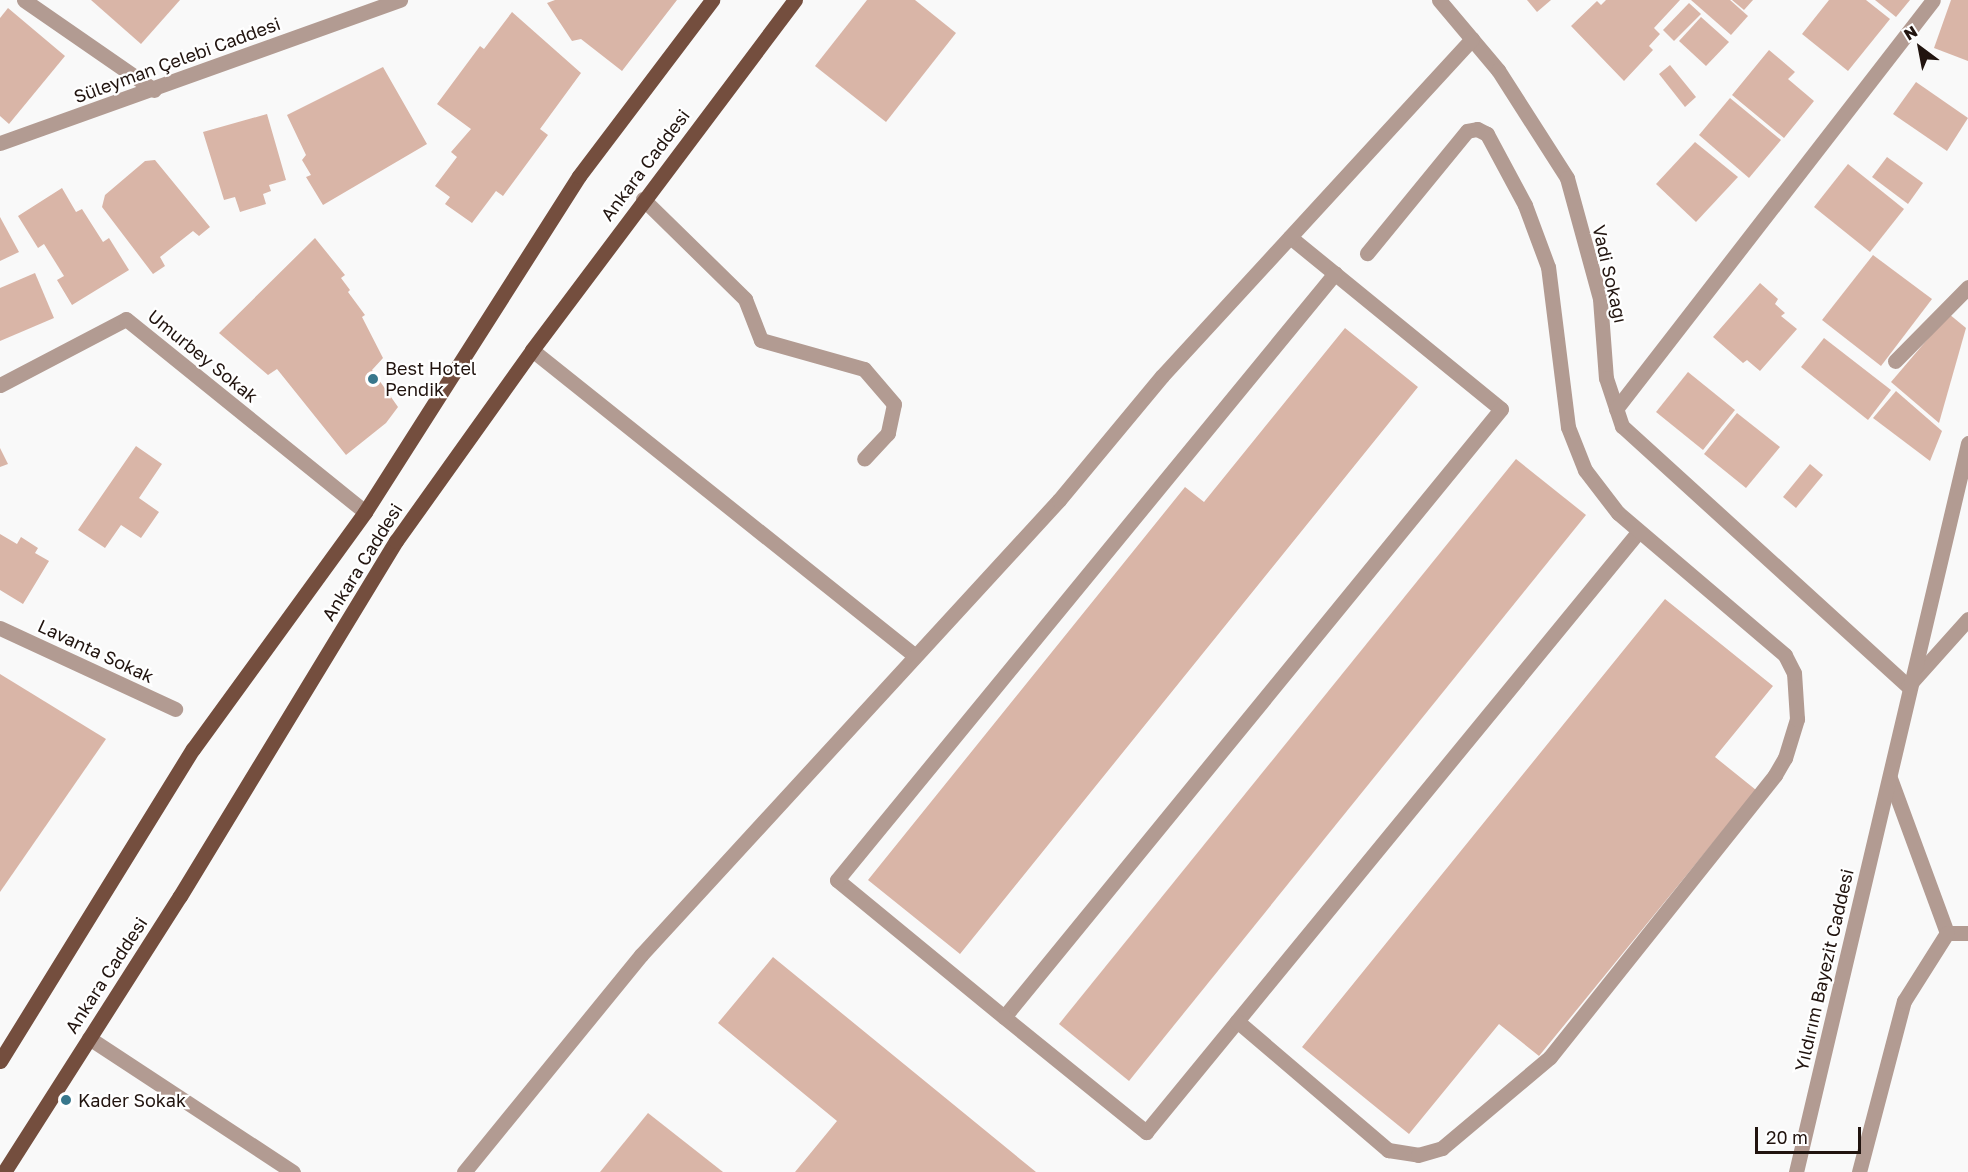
<!DOCTYPE html>
<html>
<head>
<meta charset="utf-8">
<style>
	body { margin:0 }
	#map { position:relative; width:1968px; height:1172px; overflow:hidden; background:#f9f9f9; font-family:"Golos Text",sans-serif }
	div>[style] { position:absolute }
	.building>* { inset:0; background:#d9b5a7 }
	.service>* { height:15px; margin:-7.5px; padding:0 7.5px; transform-origin:7.5px; border-radius:7.5px; background:#b29b92 }
	.minor>* { height:15px; margin:-7.5px; padding:0 7.5px; transform-origin:7.5px; border-radius:7.5px; background:#b29b92 }
	.tertiary>* { height:15px; margin:-7.5px; padding:0 7.5px; transform-origin:7.5px; border-radius:7.5px; background:#b29b92 }
	.primary>* { height:15px; margin:-7.5px; padding:0 7.5px; transform-origin:7.5px; border-radius:7.5px; background:#744e3e }
	.dots>* { width:16px; height:16px; translate:-50% -50%; box-sizing:border-box; border:3px solid #fff; border-radius:50% }
	span { translate:-50% -50%; white-space:nowrap; text-align:center; line-height:1.15; -webkit-text-stroke:4.5px #fff; paint-order:stroke }
	.street-label { font-size:18px; color:#21140f }
	.poi-label { font-size:18px; color:#21140f }
	.left { translate:0 -50%; text-align:left }
	.north { position:absolute; left:1890px; top:18px; width:60px; height:60px; -webkit-text-stroke:4px #fff; paint-order:stroke; rotate:328deg; font-size:16px; font-weight:700; line-height:24px; text-align:center; color:#21140f }
	.north::after { content:''; display:block; margin:auto; width:21px; height:27px; background:#21140f; clip-path:polygon(50% 0,100% 100%,50% 72%,0 100%) }
	.scale { position:absolute; left:1755px; top:1127px; width:106px; height:27px; box-sizing:border-box; border:3px solid #21140f; border-top:0; padding-left:8px; font-size:18px; line-height:21px; white-space:nowrap; color:#21140f; -webkit-text-stroke:4px #fff; paint-order:stroke }
</style>
</head>
<body>
<div id="map">
	<div class="building">
		<i style="clip-path:polygon(91px 0,180px 0,141px 44px)"></i>
		<i style="clip-path:polygon(555px 0,677px 0,622px 71px,581px 39px,572px 41px,547px 3px)"></i>
		<i style="clip-path:polygon(867px 0,915px 0,956px 33px,886px 122px,815px 66px)"></i>
		<i style="clip-path:polygon(1527px 0,1551px 0,1537px 12px)"></i>
		<i style="clip-path:polygon(1606px 0,1680px 0,1654px 28px,1660px 34px,1649px 46px,1653px 50px,1624px 81px,1571px 26px,1597px 1px,1601px 5px)"></i>
		<i style="clip-path:polygon(1691px 0,1730px 0,1748px 16px,1731px 35px)"></i>
		<i style="clip-path:polygon(1732px 0,1753px 0,1744px 10px)"></i>
		<i style="clip-path:polygon(1829px 0,1866px 0,1890px 19px,1848px 71px,1802px 34px)"></i>
		<i style="clip-path:polygon(1875px 0,1910px 0,1896px 17px)"></i>
		<i style="clip-path:polygon(1951px 0,1968px 0,1968px 61px,1934px 48px)"></i>
		<i style="clip-path:polygon(1689px 3px,1701px 14px,1674px 41px,1663px 30px)"></i>
		<i style="clip-path:polygon(8px 8px,65px 56px,9px 124px,0 116px,0 18px)"></i>
		<i style="clip-path:polygon(512px 12px,581px 73px,540px 129px,548px 135px,503px 196px,496px 191px,472px 223px,445px 204px,450px 197px,435px 186px,457px 157px,451px 152px,471px 129px,437px 104px,480px 46px,484px 49px)"></i>
		<i style="clip-path:polygon(1701px 17px,1729px 42px,1706px 66px,1679px 41px)"></i>
		<i style="clip-path:polygon(1769px 50px,1795px 72px,1788px 79px,1814px 101px,1784px 138px,1732px 95px)"></i>
		<i style="clip-path:polygon(1670px 65px,1696px 97px,1685px 107px,1659px 74px)"></i>
		<i style="clip-path:polygon(383px 67px,427px 144px,323px 205px,306px 177px,311px 175px,302px 160px,306px 155px,287px 115px)"></i>
		<i style="clip-path:polygon(1916px 82px,1968px 118px,1947px 151px,1893px 114px)"></i>
		<i style="clip-path:polygon(1730px 98px,1781px 140px,1749px 178px,1699px 135px)"></i>
		<i style="clip-path:polygon(267px 114px,286px 180px,269px 185px,271px 191px,263px 194px,266px 204px,240px 212px,235px 197px,224px 200px,203px 132px)"></i>
		<i style="clip-path:polygon(1695px 142px,1738px 177px,1696px 222px,1656px 184px)"></i>
		<i style="clip-path:polygon(1887px 157px,1923px 183px,1908px 204px,1872px 177px)"></i>
		<i style="clip-path:polygon(155px 160px,210px 227px,199px 236px,193px 231px,160px 257px,165px 266px,153px 274px,102px 207px,105px 195px,145px 161px)"></i>
		<i style="clip-path:polygon(1848px 164px,1904px 209px,1870px 252px,1814px 207px)"></i>
		<i style="clip-path:polygon(62px 188px,76px 212px,82px 209px,103px 242px,109px 238px,129px 270px,72px 305px,57px 280px,64px 276px,44px 244px,38px 248px,18px 216px)"></i>
		<i style="clip-path:polygon(0 217px,19px 252px,0 261px)"></i>
		<i style="clip-path:polygon(315px 238px,345px 275px,341px 278px,350px 290px,348px 292px,365px 315px,362px 317px,383px 358px,372px 370px,398px 407px,386px 423px,346px 455px,277px 369px,268px 375px,219px 333px)"></i>
		<i style="clip-path:polygon(1873px 255px,1932px 299px,1881px 366px,1822px 320px)"></i>
		<i style="clip-path:polygon(35px 273px,54px 318px,0 341px,0 288px)"></i>
		<i style="clip-path:polygon(1760px 283px,1778px 299px,1775px 304px,1785px 313px,1781px 316px,1797px 329px,1760px 371px,1747px 360px,1743px 363px,1713px 337px)"></i>
		<i style="clip-path:polygon(1949px 314px,1966px 328px,1939px 423px,1891px 382px)"></i>
		<i style="clip-path:polygon(1345px 328px,1418px 387px,960px 954px,868px 880px,1185px 487px,1204px 502px)"></i>
		<i style="clip-path:polygon(1824px 338px,1891px 390px,1868px 420px,1801px 367px)"></i>
		<i style="clip-path:polygon(1688px 372px,1735px 410px,1703px 450px,1656px 412px)"></i>
		<i style="clip-path:polygon(1896px 391px,1942px 431px,1930px 461px,1873px 418px)"></i>
		<i style="clip-path:polygon(1737px 413px,1780px 447px,1746px 488px,1704px 454px)"></i>
		<i style="clip-path:polygon(136px 446px,162px 464px,139px 498px,159px 512px,141px 538px,121px 525px,105px 548px,78px 530px)"></i>
		<i style="clip-path:polygon(0 448px,8px 464px,0 467px)"></i>
		<i style="clip-path:polygon(1516px 459px,1586px 515px,1129px 1081px,1059px 1024px)"></i>
		<i style="clip-path:polygon(1810px 464px,1823px 475px,1796px 508px,1783px 497px)"></i>
		<i style="clip-path:polygon(0 534px,17px 544px,21px 537px,38px 548px,35px 553px,49px 561px,23px 604px,0 590px)"></i>
		<i style="clip-path:polygon(1665px 599px,1773px 686px,1715px 757px,1756px 790px,1539px 1056px,1499px 1024px,1409px 1134px,1302px 1047px)"></i>
		<i style="clip-path:polygon(0 674px,106px 739px,0 892px)"></i>
		<i style="clip-path:polygon(773px 957px,1036px 1172px,795px 1172px,837px 1121px,718px 1023px)"></i>
		<i style="clip-path:polygon(648px 1113px,723px 1172px,600px 1172px)"></i>
	</div>
	<div class="service">
		<i style="left:1290px;top:237px;width:272px;rotate:39.2deg"></i>
		<i style="left:1501px;top:409px;width:785px;rotate:129.26deg"></i>
		<i style="left:1004px;top:1017px;width:216px;rotate:-140.6deg"></i>
		<i style="left:837px;top:880px;width:785px;rotate:-50.63deg"></i>
		<i style="left:1004px;top:1017px;width:183px;rotate:39deg"></i>
		<i style="left:1146px;top:1132px;width:777px;rotate:-50.64deg"></i>
		<i style="left:1237px;top:1021px;width:199px;rotate:40.5deg"></i>
		<i style="left:1388px;top:1150px;width:30px;rotate:9deg"></i>
		<i style="left:1418px;top:1155px;width:25px;rotate:-16deg"></i>
		<i style="left:1442px;top:1148px;width:141px;rotate:-40.1deg"></i>
		<i style="left:1550px;top:1057px;width:361px;rotate:-51.4deg"></i>
		<i style="left:1775px;top:775px;width:20px;rotate:-60deg"></i>
		<i style="left:1785px;top:758px;width:41px;rotate:-72.9deg"></i>
		<i style="left:1797px;top:719px;width:46px;rotate:-93.7deg"></i>
		<i style="left:1794px;top:673px;width:20px;rotate:-117deg"></i>
		<i style="left:1785px;top:655px;width:219px;rotate:-139.6deg"></i>
		<i style="left:1618px;top:513px;width:54px;rotate:-127.5deg"></i>
		<i style="left:1585px;top:470px;width:46px;rotate:-111.6deg"></i>
		<i style="left:1568px;top:427px;width:161px;rotate:-97.1deg"></i>
		<i style="left:1548px;top:267px;width:66px;rotate:-110.4deg"></i>
		<i style="left:1525px;top:205px;width:81px;rotate:-118.2deg"></i>
		<i style="left:1487px;top:134px;width:11px;rotate:-153deg"></i>
		<i style="left:1477px;top:129px;width:10px;rotate:169deg"></i>
		<i style="left:1467px;top:131px;width:158px;rotate:129.3deg"></i>
	</div>
	<div class="minor">
		<i style="left:24px;top:0;width:158px;rotate:34.7deg"></i>
		<i style="left:1439px;top:0;width:92px;rotate:49.9deg"></i>
		<i style="left:1498px;top:70px;width:128px;rotate:57.4deg"></i>
		<i style="left:1567px;top:178px;width:125px;rotate:74.7deg"></i>
		<i style="left:1600px;top:299px;width:79px;rotate:85.7deg"></i>
		<i style="left:1606px;top:378px;width:51px;rotate:71.6deg"></i>
		<i style="left:1622px;top:426px;width:387px;rotate:42.3deg"></i>
		<i style="left:1908px;top:686px;width:90px;rotate:-48.2deg"></i>
		<i style="left:643px;top:199px;width:143px;rotate:44.4deg"></i>
		<i style="left:745px;top:299px;width:44px;rotate:68.7deg"></i>
		<i style="left:761px;top:340px;width:107px;rotate:15.7deg"></i>
		<i style="left:864px;top:369px;width:46px;rotate:49.4deg"></i>
		<i style="left:894px;top:404px;width:30px;rotate:102deg"></i>
		<i style="left:888px;top:433px;width:35px;rotate:133deg"></i>
		<i style="left:532px;top:350px;width:487px;rotate:38.6deg"></i>
		<i style="left:1895px;top:361px;width:104px;rotate:-45.4deg"></i>
		<i style="left:0;top:385px;width:142px;rotate:-27.6deg"></i>
		<i style="left:126px;top:319px;width:307px;rotate:38.9deg"></i>
		<i style="left:1616px;top:409px;width:517px;rotate:-52.22deg"></i>
		<i style="left:0;top:628px;width:193px;rotate:24.8deg"></i>
		<i style="left:1890px;top:778px;width:165px;rotate:69.8deg"></i>
		<i style="left:1947px;top:933px;width:21px"></i>
		<i style="left:89px;top:1038px;width:244px;rotate:33.3deg"></i>
		<i style="left:464px;top:1172px;width:280px;rotate:-50.8deg"></i>
		<i style="left:641px;top:955px;width:618px;rotate:-47.43deg"></i>
		<i style="left:1059px;top:500px;width:161px;rotate:-50.3deg"></i>
		<i style="left:1162px;top:376px;width:458px;rotate:-47.4deg"></i>
		<i style="left:1859px;top:1172px;width:177px;rotate:-75.3deg"></i>
		<i style="left:1904px;top:1001px;width:80px;rotate:-57.7deg"></i>
	</div>
	<div class="tertiary">
		<i style="left:0;top:143px;width:425px;rotate:-19.7deg"></i>
		<i style="left:1796px;top:1172px;width:749px;rotate:-76.72deg"></i>
	</div>
	<div class="primary">
		<i style="left:0;top:1061px;width:367px;rotate:-58.3deg"></i>
		<i style="left:193px;top:749px;width:293px;rotate:-54deg"></i>
		<i style="left:365px;top:512px;width:398px;rotate:-57.5deg"></i>
		<i style="left:579px;top:176px;width:221px;rotate:-52.9deg"></i>
		<i style="left:4px;top:1172px;width:327px;rotate:-57.5deg"></i>
		<i style="left:180px;top:896px;width:416px;rotate:-58.7deg"></i>
		<i style="left:396px;top:541px;width:234px;rotate:-54.5deg"></i>
		<i style="left:532px;top:350px;width:438px;rotate:-53.1deg"></i>
	</div>
	<div class="dots">
		<i style="left:373px;top:379px;background:#38778c"></i>
		<i style="left:66px;top:1100px;background:#38778c"></i>
	</div>
	<div class="street-label">
		<span style="left:177px;top:60px;rotate:-20deg">Süleyman Çelebi Caddesi</span>
		<span style="left:645px;top:165px;rotate:-53deg">Ankara Caddesi</span>
		<span style="left:1610px;top:274px;rotate:77deg">Vadi Sokağı</span>
		<span style="left:203px;top:356px;rotate:39deg">Umurbey Sokak</span>
		<span style="left:362px;top:562px;rotate:-58deg">Ankara Caddesi</span>
		<span style="left:96px;top:651px;rotate:25deg">Lavanta Sokak</span>
		<span style="left:1824px;top:970px;rotate:-77deg">Yıldırım Bayezit Caddesi</span>
		<span style="left:106px;top:975px;rotate:-57deg">Ankara Caddesi</span>
	</div>
	<div class="poi-label">
		<span class="left" style="left:385px;top:379px">Best Hotel<br>Pendik</span>
		<span class="left" style="left:78px;top:1100px">Kader Sokak</span>
	</div>
	<div class="north">N</div>
	<div class="scale">20 m</div>
</div>
</body>
</html>
